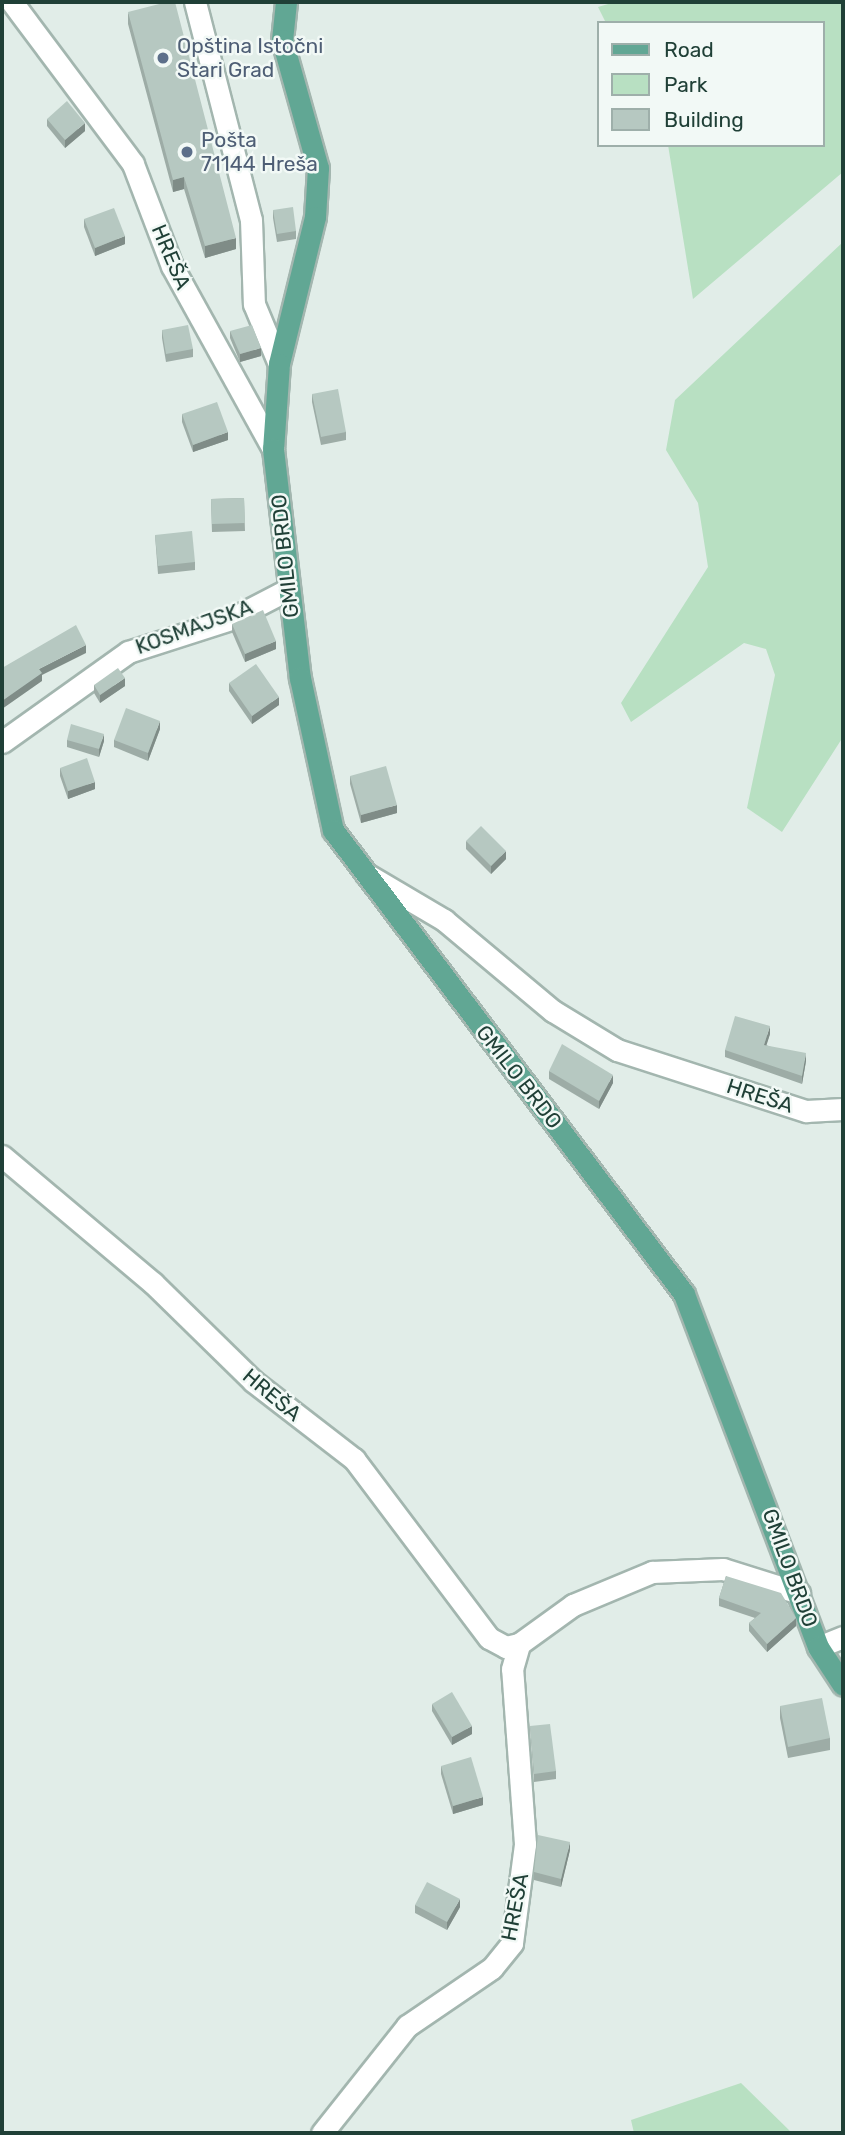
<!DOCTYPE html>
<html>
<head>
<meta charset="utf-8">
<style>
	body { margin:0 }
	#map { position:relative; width:845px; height:2135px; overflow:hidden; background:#e1ede8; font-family:Rubik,sans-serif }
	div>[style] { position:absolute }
	.green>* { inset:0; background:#b8e0c2 }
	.roads { filter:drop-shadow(2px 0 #a3b6af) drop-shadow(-2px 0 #a3b6af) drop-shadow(0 2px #a3b6af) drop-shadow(0 -2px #a3b6af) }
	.minor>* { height:21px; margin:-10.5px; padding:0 10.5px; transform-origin:10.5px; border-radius:10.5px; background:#fff }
	.major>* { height:21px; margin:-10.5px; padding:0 10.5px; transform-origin:10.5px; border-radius:10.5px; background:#61a794 }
	.wall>* { inset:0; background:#9daca6 }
	.shaded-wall>* { inset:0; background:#7f8c87 }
	.building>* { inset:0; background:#b6c8c1 }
	.dots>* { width:19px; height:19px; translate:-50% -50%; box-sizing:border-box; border:4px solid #f2f9f6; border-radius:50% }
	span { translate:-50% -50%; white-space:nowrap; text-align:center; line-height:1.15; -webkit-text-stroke:5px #f2f9f6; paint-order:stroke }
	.service-label { font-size:21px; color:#4e5e75 }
	.left { translate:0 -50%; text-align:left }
	.street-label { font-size:21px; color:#204037 }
	.frame { position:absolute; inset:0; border:4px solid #204037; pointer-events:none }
	.legend { position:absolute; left:597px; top:21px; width:228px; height:126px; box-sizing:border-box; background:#f2f9f6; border:2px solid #9eafaa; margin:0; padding:9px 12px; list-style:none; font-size:21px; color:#204037 }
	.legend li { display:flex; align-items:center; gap:14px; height:35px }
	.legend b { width:35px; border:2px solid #9eafaa }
</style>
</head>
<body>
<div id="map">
	<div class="green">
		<i style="clip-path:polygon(615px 2px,843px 2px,843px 172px,693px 299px,668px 145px,822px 145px,822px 23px,606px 23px,598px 7px)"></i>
		<i style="clip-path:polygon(843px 242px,843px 737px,782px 832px,747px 808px,775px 675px,766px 649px,744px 643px,631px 722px,621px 703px,708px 567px,698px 503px,666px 450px,675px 400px)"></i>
		<i style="clip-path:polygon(741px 2083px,792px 2133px,634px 2133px,631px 2120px)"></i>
	</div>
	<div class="roads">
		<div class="minor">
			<i style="left:12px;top:2px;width:202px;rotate:53.2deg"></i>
			<i style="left:133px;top:164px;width:109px;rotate:69.1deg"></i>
			<i style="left:172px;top:266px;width:209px;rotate:61.1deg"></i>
			<i style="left:195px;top:2px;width:225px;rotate:75.6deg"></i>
			<i style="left:251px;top:220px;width:84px;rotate:88deg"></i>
			<i style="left:254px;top:304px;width:65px;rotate:67.4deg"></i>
			<i style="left:2px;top:742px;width:155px;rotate:-35.5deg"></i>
			<i style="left:128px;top:652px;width:108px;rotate:-17.8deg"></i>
			<i style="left:231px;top:619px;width:63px;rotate:-27.4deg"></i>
			<i style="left:366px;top:874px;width:91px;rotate:30.5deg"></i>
			<i style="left:444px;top:920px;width:142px;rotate:39.9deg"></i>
			<i style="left:553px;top:1011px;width:75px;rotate:31.4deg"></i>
			<i style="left:617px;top:1050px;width:199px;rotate:17.9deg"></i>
			<i style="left:806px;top:1111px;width:37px;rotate:-3deg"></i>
			<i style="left:2px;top:1156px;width:197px;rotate:40.1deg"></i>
			<i style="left:153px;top:1283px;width:140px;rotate:44.4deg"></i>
			<i style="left:253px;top:1381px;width:128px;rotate:37.7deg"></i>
			<i style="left:354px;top:1459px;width:224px;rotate:53deg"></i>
			<i style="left:489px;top:1638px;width:19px;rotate:28deg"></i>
			<i style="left:506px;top:1647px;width:13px;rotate:-13deg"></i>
			<i style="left:519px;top:1644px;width:67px;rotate:-35.8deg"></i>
			<i style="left:573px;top:1605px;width:86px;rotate:-22.7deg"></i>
			<i style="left:652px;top:1572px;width:71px;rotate:-2.4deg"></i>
			<i style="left:723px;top:1569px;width:80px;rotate:17.5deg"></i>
			<i style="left:818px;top:1647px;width:27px;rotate:-22deg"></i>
			<i style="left:322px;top:2133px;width:137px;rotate:-51.5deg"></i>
			<i style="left:407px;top:2026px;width:103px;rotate:-34.3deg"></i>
			<i style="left:492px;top:1968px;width:32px;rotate:-51deg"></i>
			<i style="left:512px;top:1943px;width:100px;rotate:-82.5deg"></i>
			<i style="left:525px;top:1844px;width:175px;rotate:-94.2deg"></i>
			<i style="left:512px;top:1669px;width:26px;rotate:-74deg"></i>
		</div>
		<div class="major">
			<i style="left:286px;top:2px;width:38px;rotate:96deg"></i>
			<i style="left:282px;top:40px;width:133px;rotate:74.3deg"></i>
			<i style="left:318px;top:168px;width:49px;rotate:93.5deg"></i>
			<i style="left:315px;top:217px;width:151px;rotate:103.8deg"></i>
			<i style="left:279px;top:364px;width:85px;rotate:94deg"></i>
			<i style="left:273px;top:449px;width:231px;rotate:83.3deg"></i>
			<i style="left:300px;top:678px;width:156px;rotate:77.8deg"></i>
			<i style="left:333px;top:830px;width:582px;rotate:52.89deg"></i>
			<i style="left:684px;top:1294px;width:378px;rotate:69.2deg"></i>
			<i style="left:818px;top:1647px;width:45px;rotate:56.7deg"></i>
		</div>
	</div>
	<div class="wall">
		<i style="clip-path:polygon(128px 12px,236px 249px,205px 258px,184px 189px,173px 192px,128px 24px)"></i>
		<i style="clip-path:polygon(47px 119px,85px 131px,65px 148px,47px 126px)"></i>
		<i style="clip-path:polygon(273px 210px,296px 231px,296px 239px,277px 242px,273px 218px)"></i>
		<i style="clip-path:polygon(84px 219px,125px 244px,95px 256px,84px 227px)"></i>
		<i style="clip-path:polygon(162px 330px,193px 349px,193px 357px,166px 362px,162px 338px)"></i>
		<i style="clip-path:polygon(230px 331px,261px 356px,240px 362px,230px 338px)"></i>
		<i style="clip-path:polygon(312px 394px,346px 432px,346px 440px,321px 445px,312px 402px)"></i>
		<i style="clip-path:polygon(182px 414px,228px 440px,193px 452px,182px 422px)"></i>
		<i style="clip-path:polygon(244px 498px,245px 531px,212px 532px,211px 499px)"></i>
		<i style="clip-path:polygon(155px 535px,195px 562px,195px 570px,158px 574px)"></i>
		<i style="clip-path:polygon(232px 624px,276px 649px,245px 662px,232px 632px)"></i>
		<i style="clip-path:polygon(229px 683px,279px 705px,252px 724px,229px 691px)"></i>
		<i style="clip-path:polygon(94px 685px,125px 686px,100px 703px,94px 693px)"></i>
		<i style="clip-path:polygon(160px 729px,148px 761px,114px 747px,114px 740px)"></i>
		<i style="clip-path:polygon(67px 740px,104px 741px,99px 757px,67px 747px)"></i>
		<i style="clip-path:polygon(60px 768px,95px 789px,68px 799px,60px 776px)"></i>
		<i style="clip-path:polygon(350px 776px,397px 813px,361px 823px,350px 784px)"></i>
		<i style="clip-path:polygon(466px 841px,506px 859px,491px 874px,466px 849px)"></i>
		<i style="clip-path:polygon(770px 1034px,766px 1045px,806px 1061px,802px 1084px,725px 1057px,725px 1050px)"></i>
		<i style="clip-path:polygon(549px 1071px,613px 1083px,599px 1109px,549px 1079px)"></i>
		<i style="clip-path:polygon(726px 1576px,796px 1626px,767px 1652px,749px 1631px,749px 1623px,755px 1618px,719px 1606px,719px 1598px)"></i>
		<i style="clip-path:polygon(432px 1704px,472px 1734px,452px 1745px,432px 1711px)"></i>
		<i style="clip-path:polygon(780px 1706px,830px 1738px,830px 1750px,788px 1758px,780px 1718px)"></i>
		<i style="clip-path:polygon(530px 1726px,556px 1771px,556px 1779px,534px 1782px)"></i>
		<i style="clip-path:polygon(441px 1766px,483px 1805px,453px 1814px,441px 1774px)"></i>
		<i style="clip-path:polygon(570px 1850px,561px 1887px,534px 1880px,534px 1872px)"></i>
		<i style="clip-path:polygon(415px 1905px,460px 1907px,447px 1930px,415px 1913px)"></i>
	</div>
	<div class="shaded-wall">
		<i style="clip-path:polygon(85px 123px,85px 131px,65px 148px,65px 140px)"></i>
		<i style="clip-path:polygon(184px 177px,184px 189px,173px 192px,173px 180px)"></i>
		<i style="clip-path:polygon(125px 236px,125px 244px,95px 256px,95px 248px)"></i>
		<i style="clip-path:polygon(236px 238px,236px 249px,205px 258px,205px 246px)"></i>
		<i style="clip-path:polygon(261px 348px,261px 356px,240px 362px,240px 354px)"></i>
		<i style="clip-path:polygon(228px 432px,228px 440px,193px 452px,193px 445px)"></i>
		<i style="clip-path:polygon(276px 641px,276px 649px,245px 662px,245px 654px)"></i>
		<i style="clip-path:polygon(86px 645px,86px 653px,42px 675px,42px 681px,2px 709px,2px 701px,39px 669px)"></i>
		<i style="clip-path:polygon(125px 678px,125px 686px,100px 703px,100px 695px)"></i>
		<i style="clip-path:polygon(279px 697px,279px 705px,252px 724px,252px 716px)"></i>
		<i style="clip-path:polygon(160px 721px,160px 729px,148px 761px,148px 753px)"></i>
		<i style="clip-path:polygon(104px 734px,104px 741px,99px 757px,99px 749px)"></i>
		<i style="clip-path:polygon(95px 782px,95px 789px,68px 799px,68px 791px)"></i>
		<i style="clip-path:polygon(397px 805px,397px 813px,361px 823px,361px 815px)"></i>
		<i style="clip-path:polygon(506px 851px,506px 859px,491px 874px,491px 866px)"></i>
		<i style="clip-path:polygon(770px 1026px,770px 1034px,764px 1053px,764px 1045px)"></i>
		<i style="clip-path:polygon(806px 1053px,806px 1061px,802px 1084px,802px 1076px)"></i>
		<i style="clip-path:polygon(613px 1075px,613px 1083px,599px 1109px,599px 1101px)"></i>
		<i style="clip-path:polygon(796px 1618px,796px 1626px,767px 1652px,767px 1644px)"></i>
		<i style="clip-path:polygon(472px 1726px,472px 1734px,452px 1745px,452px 1737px)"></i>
		<i style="clip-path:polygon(483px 1797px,483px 1805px,453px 1814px,453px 1806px)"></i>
		<i style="clip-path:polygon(570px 1842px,570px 1850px,561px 1887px,561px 1879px)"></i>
		<i style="clip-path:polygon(460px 1899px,460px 1907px,447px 1930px,447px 1922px)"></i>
	</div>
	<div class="building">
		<i style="clip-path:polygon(167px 2px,175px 2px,236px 238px,205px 246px,184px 177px,173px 180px,128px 12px)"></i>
		<i style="clip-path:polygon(67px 101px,85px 123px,65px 140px,47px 119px)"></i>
		<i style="clip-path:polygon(293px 207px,296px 231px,277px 234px,273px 210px)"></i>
		<i style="clip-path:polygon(114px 208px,125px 236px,95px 248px,84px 219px)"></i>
		<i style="clip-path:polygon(188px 325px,193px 349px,166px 354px,162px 330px)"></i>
		<i style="clip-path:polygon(252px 325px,261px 348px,240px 354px,230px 331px)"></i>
		<i style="clip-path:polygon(338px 389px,346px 432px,321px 437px,312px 394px)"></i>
		<i style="clip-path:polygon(217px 402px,228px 432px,193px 445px,182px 414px)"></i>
		<i style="clip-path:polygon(244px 498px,245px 523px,212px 524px,211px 499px)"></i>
		<i style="clip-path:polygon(192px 531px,195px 562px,158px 566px,155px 535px)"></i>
		<i style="clip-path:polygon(263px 610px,276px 641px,245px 654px,232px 624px)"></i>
		<i style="clip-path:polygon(76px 625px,86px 645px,39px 669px,42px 673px,2px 701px,2px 668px)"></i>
		<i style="clip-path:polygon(256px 664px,279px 697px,252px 716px,229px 683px)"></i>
		<i style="clip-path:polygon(118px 668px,125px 678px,100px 695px,94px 685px)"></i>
		<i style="clip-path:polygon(126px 708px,160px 721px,148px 753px,114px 740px)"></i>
		<i style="clip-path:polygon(71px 724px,104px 734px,99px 749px,67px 740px)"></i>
		<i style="clip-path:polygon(87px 758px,95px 782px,68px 791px,60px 768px)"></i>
		<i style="clip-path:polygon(386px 766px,397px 805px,361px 815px,350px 776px)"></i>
		<i style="clip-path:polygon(481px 826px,506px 851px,491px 866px,466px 841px)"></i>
		<i style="clip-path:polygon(735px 1016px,770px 1026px,764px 1045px,806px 1053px,802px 1076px,725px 1050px)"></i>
		<i style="clip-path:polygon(562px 1044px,613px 1075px,599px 1101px,549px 1071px)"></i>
		<i style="clip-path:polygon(726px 1576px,781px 1593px,796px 1618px,767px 1644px,749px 1623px,761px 1613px,719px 1598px)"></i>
		<i style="clip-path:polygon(452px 1692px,472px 1726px,452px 1737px,432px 1704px)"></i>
		<i style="clip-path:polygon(822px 1698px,830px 1738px,788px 1747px,780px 1706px)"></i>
		<i style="clip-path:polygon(550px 1724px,556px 1771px,534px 1774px,530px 1726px)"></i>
		<i style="clip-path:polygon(471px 1757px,483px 1797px,453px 1806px,441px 1766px)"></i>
		<i style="clip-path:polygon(538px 1835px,570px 1842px,561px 1879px,534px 1872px)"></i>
		<i style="clip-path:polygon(427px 1882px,460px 1899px,447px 1922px,415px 1905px)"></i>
	</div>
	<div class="dots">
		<i style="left:163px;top:58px;background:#5c6f8a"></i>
		<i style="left:187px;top:152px;background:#5c6f8a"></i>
	</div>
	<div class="service-label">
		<span class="left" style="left:177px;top:58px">Opština Istočni<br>Stari Grad</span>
		<span class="left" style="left:201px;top:152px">Pošta<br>71144 Hreša</span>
	</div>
	<div class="street-label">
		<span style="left:171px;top:257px;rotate:67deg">HREŠA</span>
		<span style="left:285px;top:556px;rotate:-96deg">GMILO BRDO</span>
		<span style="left:194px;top:627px;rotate:-20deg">KOSMAJSKA</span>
		<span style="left:519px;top:1077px;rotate:52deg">GMILO BRDO</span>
		<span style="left:760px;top:1096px;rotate:18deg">HREŠA</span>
		<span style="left:272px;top:1395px;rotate:40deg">HREŠA</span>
		<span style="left:790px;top:1568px;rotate:70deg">GMILO BRDO</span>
		<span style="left:515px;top:1907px;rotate:-79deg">HREŠA</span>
	</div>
	<div class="frame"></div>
	<ul class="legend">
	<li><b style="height:9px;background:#61a794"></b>Road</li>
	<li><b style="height:19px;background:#b8e0c2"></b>Park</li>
	<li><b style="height:19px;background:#b6c8c1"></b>Building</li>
	</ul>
</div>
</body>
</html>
